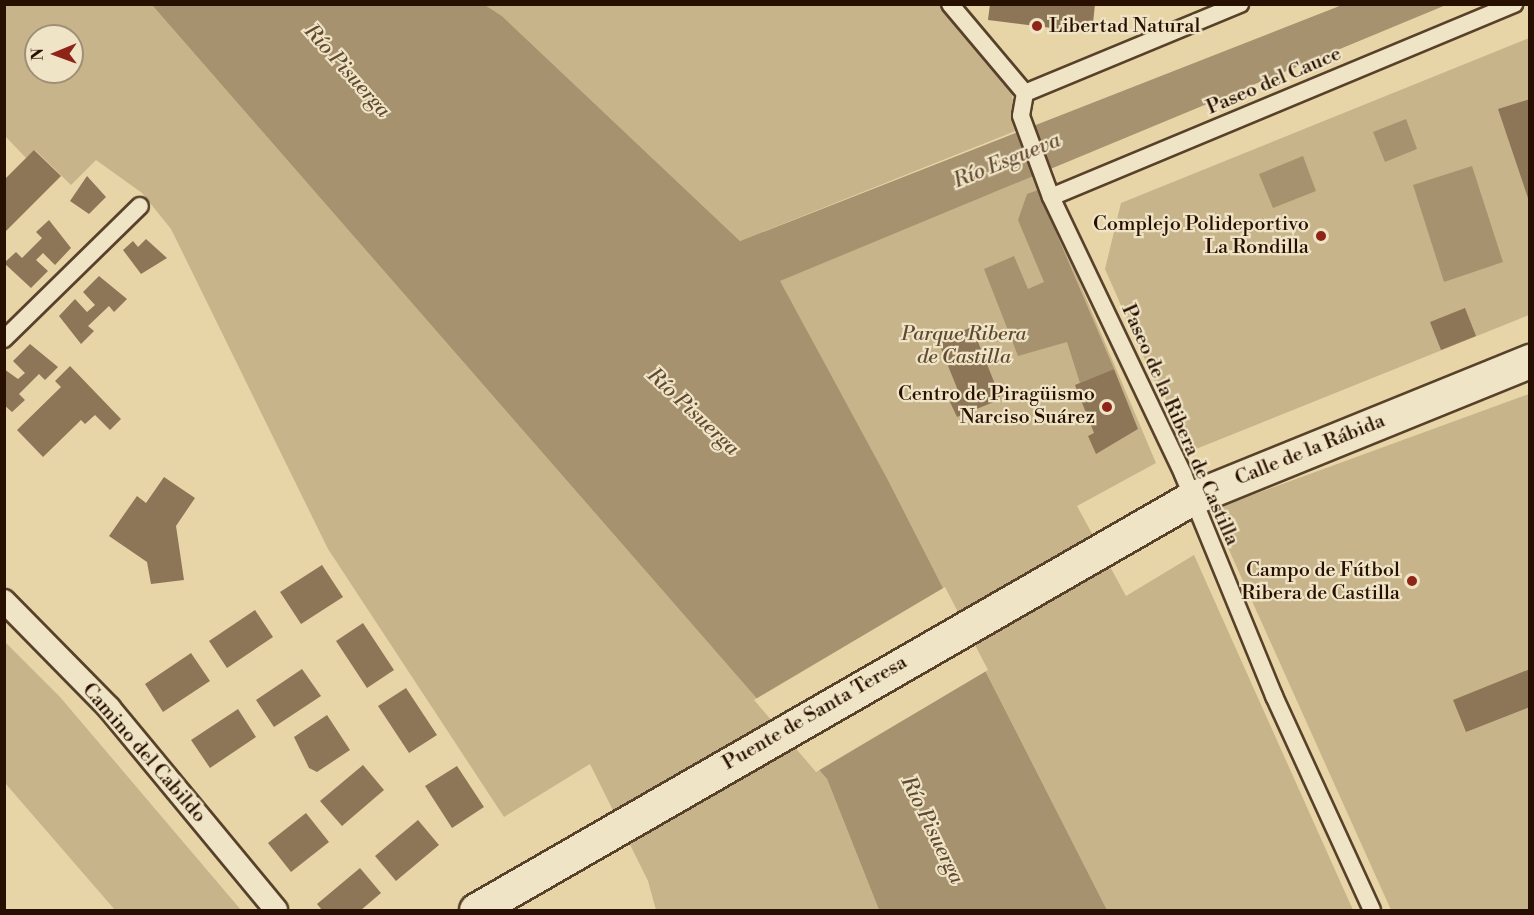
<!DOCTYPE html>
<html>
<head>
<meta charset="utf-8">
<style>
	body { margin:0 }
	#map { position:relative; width:1534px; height:915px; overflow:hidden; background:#e8d5a7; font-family:"Libre Bodoni",serif }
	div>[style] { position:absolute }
	.green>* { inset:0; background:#c7b48b }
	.water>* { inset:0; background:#a7926f }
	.pier>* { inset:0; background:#e8d5a7 }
	.building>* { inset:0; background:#8c7657 }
	.roads { filter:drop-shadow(2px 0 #58412a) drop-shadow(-2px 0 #58412a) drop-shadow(0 2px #58412a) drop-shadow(0 -2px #58412a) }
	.pedestrian>* { height:16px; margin:-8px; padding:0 8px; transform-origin:8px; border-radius:8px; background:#f0e4c6 }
	.minor>* { height:22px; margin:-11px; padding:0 11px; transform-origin:11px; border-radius:11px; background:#f0e4c6 }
	.secondary>* { height:33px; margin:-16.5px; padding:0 16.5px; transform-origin:16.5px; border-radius:16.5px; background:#f0e4c6 }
	.dots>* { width:16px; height:16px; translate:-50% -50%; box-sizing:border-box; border:3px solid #f0e4c6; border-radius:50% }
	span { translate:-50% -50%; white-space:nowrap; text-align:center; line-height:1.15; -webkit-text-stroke:4.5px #f0e4c6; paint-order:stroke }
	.poi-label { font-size:20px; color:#281001 }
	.left { translate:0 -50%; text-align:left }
	.right { translate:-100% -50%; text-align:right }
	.street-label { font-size:20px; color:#281001 }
	.park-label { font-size:20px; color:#604931; font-style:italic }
	.water-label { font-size:21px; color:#614a32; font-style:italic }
	.frame { position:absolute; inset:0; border:6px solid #281001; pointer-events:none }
	.north { position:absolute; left:24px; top:24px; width:60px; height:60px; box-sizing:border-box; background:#f0e4c6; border:2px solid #a08f77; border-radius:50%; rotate:269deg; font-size:16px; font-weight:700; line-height:24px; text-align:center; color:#281001 }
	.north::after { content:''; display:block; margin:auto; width:21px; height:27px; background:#8f2418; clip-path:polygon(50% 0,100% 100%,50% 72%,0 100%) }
</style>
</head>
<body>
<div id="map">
	<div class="green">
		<i style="clip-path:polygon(evenodd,4px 5px,152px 5px,827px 779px,879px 910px,656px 910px,648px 881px,590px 764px,504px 817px,328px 549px,171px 229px,142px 193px,96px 160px,71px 185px,35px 150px,26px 158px,5px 136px,4px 5px,36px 36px,72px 36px,72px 72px,36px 72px,36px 36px)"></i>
		<i style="clip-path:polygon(485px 5px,942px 5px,1010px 84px,1018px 130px,740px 241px,502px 16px)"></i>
		<i style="clip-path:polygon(1529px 38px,1529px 315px,1186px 453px,1105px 269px,1121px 203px)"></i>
		<i style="clip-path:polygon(1034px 175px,1156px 463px,1077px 506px,1126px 596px,1194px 555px,1353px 910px,1107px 910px,888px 480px,779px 281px)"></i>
		<i style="clip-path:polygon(1529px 394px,1529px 910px,1391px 910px,1211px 510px)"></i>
		<i style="clip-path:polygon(4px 641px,60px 697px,241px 910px,115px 910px,5px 783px)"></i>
	</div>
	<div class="water">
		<i style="clip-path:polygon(152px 5px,485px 5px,502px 16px,740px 241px,1342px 5px,1446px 5px,780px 281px,888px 480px,1107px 910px,879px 910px,827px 779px)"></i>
		<i style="clip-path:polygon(1406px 119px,1417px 149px,1385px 162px,1373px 132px)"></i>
		<i style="clip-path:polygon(1303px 156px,1316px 191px,1273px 208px,1259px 174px)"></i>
		<i style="clip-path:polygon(1472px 166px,1503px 262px,1444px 282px,1413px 185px)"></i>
		<i style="clip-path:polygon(1038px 190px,1114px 369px,1080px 383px,1067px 342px,1018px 356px,984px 269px,1014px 256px,1028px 289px,1044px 282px,1018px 220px,1027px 194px)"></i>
	</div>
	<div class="pier">
		<i style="clip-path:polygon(945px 587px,988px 670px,816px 772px,754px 700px)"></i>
	</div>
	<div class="building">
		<i style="clip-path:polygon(990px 4px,1095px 4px,1092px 33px,988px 20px)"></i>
		<i style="clip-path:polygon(1530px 99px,1530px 201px,1529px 201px,1498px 109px)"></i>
		<i style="clip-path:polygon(34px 150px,61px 176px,4px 233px,4px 180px)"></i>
		<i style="clip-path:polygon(87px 176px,106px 197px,89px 214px,70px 201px)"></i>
		<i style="clip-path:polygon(49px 220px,71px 248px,55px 265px,43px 253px,36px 260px,48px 271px,31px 288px,4px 263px,16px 252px,22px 258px,42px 238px,36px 232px)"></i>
		<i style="clip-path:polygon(146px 239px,167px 258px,141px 274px,123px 250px,133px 241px,138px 247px)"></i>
		<i style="clip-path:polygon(99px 276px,127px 299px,114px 312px,109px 306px,88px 326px,94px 331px,81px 344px,59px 316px,75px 299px,87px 312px,95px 305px,83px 292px)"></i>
		<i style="clip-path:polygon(1465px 308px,1476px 336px,1441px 350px,1430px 322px)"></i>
		<i style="clip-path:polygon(972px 327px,1001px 399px,957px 417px,950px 402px,961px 398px,938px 341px)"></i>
		<i style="clip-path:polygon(30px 344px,58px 367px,45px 380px,39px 374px,19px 394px,25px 400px,12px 412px,4px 405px,4px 369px,18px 379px,25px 373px,13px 361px)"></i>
		<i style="clip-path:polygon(70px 366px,121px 419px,110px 430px,95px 415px,85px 424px,81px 420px,43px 457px,17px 430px,61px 387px,55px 381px)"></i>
		<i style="clip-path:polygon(1114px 369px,1138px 429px,1096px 454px,1088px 436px,1094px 433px,1075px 385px)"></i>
		<i style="clip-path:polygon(164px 477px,195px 498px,176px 526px,184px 580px,151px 584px,147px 562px,109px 536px,137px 496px,146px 503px)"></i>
		<i style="clip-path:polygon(322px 565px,343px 597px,301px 624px,280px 592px)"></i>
		<i style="clip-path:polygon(255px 610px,273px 637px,227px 668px,209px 641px)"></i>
		<i style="clip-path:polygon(363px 623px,394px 670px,367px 688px,336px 641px)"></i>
		<i style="clip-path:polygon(191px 653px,210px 681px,163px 712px,145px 684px)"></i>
		<i style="clip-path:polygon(302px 669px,321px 696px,274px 727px,256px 700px)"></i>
		<i style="clip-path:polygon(1530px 669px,1530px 707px,1466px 732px,1453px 700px)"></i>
		<i style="clip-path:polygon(406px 688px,437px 735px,409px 753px,378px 706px)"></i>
		<i style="clip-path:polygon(238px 709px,256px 737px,210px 768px,191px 740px)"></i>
		<i style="clip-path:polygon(327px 715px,350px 750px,317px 772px,309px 768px,294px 737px)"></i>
		<i style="clip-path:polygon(363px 765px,384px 790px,342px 826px,320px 801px)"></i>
		<i style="clip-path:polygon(457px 766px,484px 807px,452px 828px,425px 786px)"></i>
		<i style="clip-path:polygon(306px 813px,329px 842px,291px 872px,268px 843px)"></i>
		<i style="clip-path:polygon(418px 820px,439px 845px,396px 881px,375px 856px)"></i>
		<i style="clip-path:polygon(360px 868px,381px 893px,361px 910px,322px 910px,317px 904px)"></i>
	</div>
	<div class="roads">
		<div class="pedestrian">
			<i style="left:950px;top:4px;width:116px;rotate:49.9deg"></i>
			<i style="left:1025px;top:93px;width:23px;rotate:100deg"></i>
			<i style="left:1021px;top:116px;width:86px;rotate:69.7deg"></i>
			<i style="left:1051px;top:197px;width:307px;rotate:64.5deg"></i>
			<i style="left:1183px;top:474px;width:240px;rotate:67.7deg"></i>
			<i style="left:1274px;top:696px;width:235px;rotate:65.4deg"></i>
			<i style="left:1025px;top:93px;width:233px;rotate:-22.5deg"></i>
			<i style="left:1051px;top:197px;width:502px;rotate:-22.63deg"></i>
			<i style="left:4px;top:339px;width:190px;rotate:-44.4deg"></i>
		</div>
		<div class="minor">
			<i style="left:4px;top:601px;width:150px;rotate:45.5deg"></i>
			<i style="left:109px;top:708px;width:262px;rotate:50.4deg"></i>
		</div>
		<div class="secondary">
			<i style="left:476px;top:910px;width:826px;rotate:-29.92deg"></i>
			<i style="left:1192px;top:498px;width:365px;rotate:-22.1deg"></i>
		</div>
	</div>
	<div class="dots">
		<i style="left:1037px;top:26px;background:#8f2418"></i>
		<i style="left:1321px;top:236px;background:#8f2418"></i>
		<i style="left:1107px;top:407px;background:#8f2418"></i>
		<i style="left:1412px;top:581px;background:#8f2418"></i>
	</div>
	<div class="poi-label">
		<span class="left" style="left:1049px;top:26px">Libertad Natural</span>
		<span class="right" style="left:1309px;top:236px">Complejo Polideportivo<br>La Rondilla</span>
		<span class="right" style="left:1095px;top:406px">Centro de Piragüismo<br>Narciso Suárez</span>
		<span class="right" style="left:1400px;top:582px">Campo de Fútbol<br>Ribera de Castilla</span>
	</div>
	<div class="street-label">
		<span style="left:1274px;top:81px;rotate:-23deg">Paseo del Cauce</span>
		<span style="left:1180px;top:425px;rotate:66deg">Paseo de la Ribera de Castilla</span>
		<span style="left:1310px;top:450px;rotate:-22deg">Calle de la Rábida</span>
		<span style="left:815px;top:713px;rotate:-30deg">Puente de Santa Teresa</span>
		<span style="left:144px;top:753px;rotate:49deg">Camino del Cabildo</span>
	</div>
	<div class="park-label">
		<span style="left:964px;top:346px">Parque Ribera<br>de Castilla</span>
	</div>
	<div class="water-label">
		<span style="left:347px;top:71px;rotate:48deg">Río Pisuerga</span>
		<span style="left:1007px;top:161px;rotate:-22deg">Río Esgueva</span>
		<span style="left:693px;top:412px;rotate:43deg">Río Pisuerga</span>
		<span style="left:932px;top:830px;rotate:64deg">Río Pisuerga</span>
	</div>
	<div class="frame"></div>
	<div class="north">N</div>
</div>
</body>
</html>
